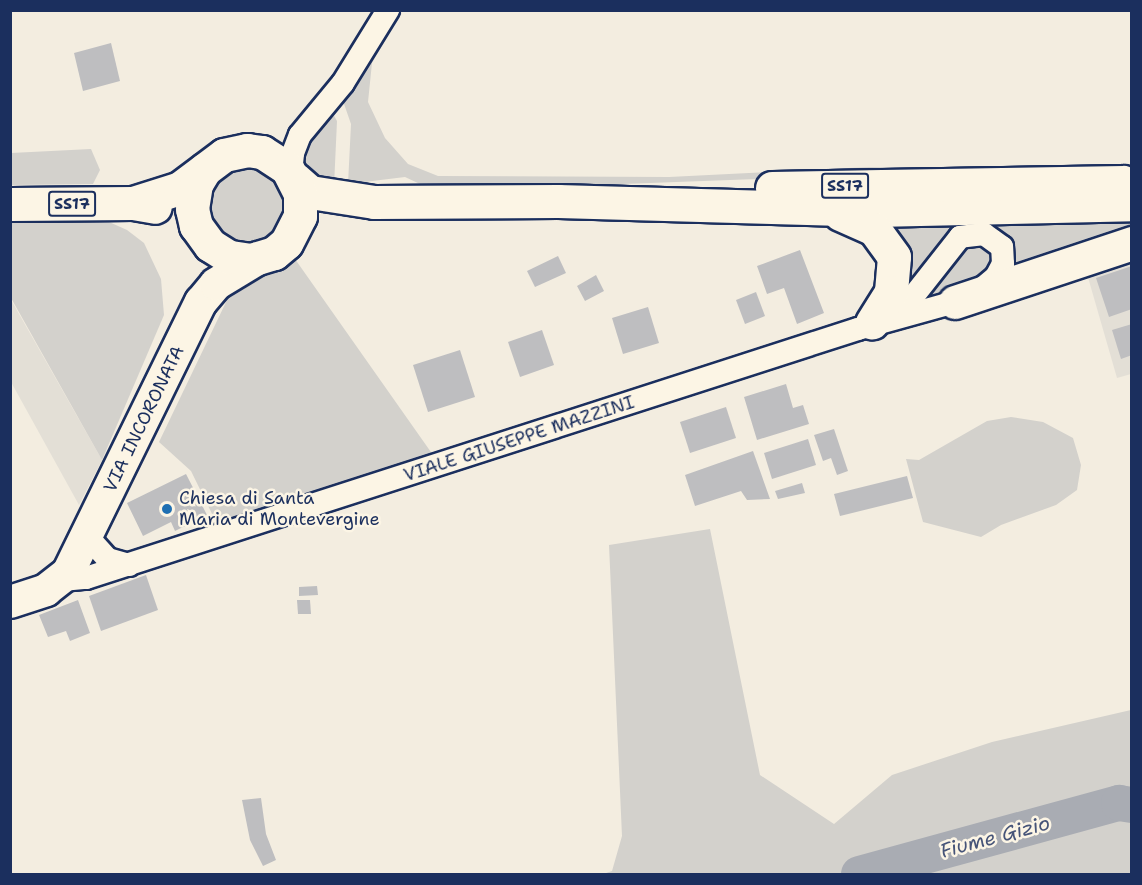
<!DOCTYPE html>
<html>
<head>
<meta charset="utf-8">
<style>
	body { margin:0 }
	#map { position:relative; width:1142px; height:885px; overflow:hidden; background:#f3ede0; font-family:"Shantell Sans",sans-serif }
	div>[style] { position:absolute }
	.built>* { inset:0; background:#e3dfd6 }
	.green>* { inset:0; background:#d3d1cc }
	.river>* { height:36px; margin:-18px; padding:0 18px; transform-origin:18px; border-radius:18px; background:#a9acb3 }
	.building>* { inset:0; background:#bebec0 }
	.roads { filter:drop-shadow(2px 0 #1b2f5e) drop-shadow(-2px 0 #1b2f5e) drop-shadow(0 2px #1b2f5e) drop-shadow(0 -2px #1b2f5e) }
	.minor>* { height:22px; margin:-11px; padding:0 11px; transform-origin:11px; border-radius:11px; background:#fcf5e5 }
	.secondary>* { height:32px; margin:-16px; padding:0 16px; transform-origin:16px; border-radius:16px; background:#fcf5e5 }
	.primary>* { height:33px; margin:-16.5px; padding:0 16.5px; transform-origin:16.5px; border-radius:16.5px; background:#fcf5e5 }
	.dots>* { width:16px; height:16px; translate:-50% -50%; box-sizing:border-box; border:3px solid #fcf5e5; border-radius:50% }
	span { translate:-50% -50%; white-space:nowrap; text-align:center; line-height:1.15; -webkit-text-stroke:5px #fcf5e5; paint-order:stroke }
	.shield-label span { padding:2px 4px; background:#fcf5e5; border:2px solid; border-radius:4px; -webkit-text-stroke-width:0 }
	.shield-label { font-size:16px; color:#1b2f5e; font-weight:700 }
	.street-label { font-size:18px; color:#1b2f5e }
	.poi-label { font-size:18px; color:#1b2f5e }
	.left { translate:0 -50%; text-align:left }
	.water-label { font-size:20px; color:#465478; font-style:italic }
	.frame { position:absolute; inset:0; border:12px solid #1b2f5e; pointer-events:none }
</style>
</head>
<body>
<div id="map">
	<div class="built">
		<i style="clip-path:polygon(1131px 253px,1131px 374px,1117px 378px,1085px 267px)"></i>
		<i style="clip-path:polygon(10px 298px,102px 460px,79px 505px,11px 382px)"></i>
	</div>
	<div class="green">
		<i style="clip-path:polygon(397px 11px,402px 11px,372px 63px,368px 102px,385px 138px,408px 164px,438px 176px,669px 177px,869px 167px,1093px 169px,1131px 165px,1131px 174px,862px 175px,435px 191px,405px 177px,348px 184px,351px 124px,343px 101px)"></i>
		<i style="clip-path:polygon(332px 112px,337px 121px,334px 186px,317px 179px,305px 161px,310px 135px)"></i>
		<i style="clip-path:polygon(91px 149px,100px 170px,93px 184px,11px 185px,11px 153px)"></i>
		<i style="clip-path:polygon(227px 166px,268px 166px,291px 201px,274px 239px,246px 248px,210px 227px,208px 186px)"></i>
		<i style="clip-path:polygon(1131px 212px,1131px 233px,1020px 268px,989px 228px,907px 295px,891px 236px,892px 223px)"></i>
		<i style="clip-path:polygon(89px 213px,127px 230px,144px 243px,161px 279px,164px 315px,102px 460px,11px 298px,10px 215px)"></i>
		<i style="clip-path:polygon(976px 241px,990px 250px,993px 259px,987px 276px,943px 299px,928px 293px,956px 251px)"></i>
		<i style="clip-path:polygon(295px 259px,433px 455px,218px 526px,191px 471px,159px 442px,227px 300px,236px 288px)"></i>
		<i style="clip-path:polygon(1011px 417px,1043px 422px,1073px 438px,1081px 465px,1077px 490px,1056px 505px,1001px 525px,981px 537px,923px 522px,906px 459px,919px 460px,987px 421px)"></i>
		<i style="clip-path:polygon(710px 529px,760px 775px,834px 824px,892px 775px,992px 742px,1131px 710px,1131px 874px,603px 874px,612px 871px,622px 836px,609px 545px)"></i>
	</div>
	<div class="river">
		<i style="left:859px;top:874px;width:270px;rotate:-15.3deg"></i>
		<i style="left:1119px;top:803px;width:13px;rotate:9deg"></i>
	</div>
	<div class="building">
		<i style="clip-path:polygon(111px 43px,120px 81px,83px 91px,74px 53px)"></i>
		<i style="clip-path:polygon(800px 250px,824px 313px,797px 324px,784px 288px,767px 294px,757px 266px)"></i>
		<i style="clip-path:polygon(558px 256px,566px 273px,535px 287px,527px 271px)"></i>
		<i style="clip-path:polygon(1132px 266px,1132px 309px,1109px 317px,1096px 278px)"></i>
		<i style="clip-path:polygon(596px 275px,604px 291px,585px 301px,577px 286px)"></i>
		<i style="clip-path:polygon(756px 292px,765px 316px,745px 324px,736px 300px)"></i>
		<i style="clip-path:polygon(648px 307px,659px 343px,623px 354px,612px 318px)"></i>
		<i style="clip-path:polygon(1132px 324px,1132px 355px,1121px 359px,1112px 330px)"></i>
		<i style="clip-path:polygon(542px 330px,554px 365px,520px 377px,508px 342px)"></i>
		<i style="clip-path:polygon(460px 350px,475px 397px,428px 412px,413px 365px)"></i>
		<i style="clip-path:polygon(786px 384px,793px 408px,803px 405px,809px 424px,757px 440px,744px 397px)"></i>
		<i style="clip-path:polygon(726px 407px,736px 438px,690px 453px,680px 422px)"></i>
		<i style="clip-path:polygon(834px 429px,848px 471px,837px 475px,831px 458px,823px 461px,814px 435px)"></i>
		<i style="clip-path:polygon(808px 439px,816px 465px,772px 479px,764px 453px)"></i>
		<i style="clip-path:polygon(753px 451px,770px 499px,747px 500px,741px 491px,695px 506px,685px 475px)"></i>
		<i style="clip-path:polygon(186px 474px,207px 515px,175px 531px,171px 522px,143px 536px,127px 503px)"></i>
		<i style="clip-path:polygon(907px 476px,913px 498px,840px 516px,834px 494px)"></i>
		<i style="clip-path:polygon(802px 483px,805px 493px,778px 499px,775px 491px)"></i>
		<i style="clip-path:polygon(146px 575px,158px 610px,101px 631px,89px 596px)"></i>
		<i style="clip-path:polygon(317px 586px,318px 595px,299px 596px,299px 587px)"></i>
		<i style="clip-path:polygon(78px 600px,90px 633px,70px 641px,66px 631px,48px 637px,39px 615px)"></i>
		<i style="clip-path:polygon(297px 600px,310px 600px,311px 614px,298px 614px)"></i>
		<i style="clip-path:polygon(261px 798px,266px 834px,276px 860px,263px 866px,250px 840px,242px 800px)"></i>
	</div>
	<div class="roads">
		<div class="minor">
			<i style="left:291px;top:173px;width:20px;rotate:-84deg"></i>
			<i style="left:293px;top:153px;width:19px;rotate:-69deg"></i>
			<i style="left:300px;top:135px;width:67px;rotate:-50.4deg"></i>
			<i style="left:343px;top:83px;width:86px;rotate:-58.3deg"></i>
			<i style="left:87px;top:536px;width:31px;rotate:48deg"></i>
			<i style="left:108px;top:559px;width:22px;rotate:16deg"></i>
			<i style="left:62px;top:580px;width:24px;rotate:-5deg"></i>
			<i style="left:86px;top:578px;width:811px;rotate:-17.88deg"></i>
			<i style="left:858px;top:329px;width:101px;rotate:-15.6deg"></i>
			<i style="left:955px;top:302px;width:25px;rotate:-23deg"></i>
			<i style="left:978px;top:292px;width:23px;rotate:-40deg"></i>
			<i style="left:996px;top:277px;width:15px;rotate:-62deg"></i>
			<i style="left:1003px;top:264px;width:17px;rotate:-93deg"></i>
			<i style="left:1002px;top:247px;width:22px;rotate:-144deg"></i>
			<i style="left:984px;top:234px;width:24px;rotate:173deg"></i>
			<i style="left:960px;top:237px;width:78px;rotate:128.2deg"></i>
			<i style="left:912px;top:298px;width:44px;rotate:148.1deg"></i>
		</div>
		<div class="secondary">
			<i style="left:10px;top:602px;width:38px;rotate:-18deg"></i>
			<i style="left:46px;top:590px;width:28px;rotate:-38deg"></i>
			<i style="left:68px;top:573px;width:302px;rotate:-63.9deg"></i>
			<i style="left:201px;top:302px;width:23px;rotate:-50deg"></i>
			<i style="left:216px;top:284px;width:50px;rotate:-31.2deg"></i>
		</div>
		<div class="primary">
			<i style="left:295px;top:179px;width:20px;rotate:41deg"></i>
			<i style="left:310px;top:192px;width:65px;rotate:8.9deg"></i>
			<i style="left:374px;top:202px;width:184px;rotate:-0.3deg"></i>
			<i style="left:558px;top:201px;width:317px;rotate:1.6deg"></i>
			<i style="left:875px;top:210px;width:257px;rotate:-1.3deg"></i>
			<i style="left:772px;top:188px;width:351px;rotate:-1deg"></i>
			<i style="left:133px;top:203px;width:49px;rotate:-17.7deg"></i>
			<i style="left:180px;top:188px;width:55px;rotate:-36.9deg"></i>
			<i style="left:224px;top:155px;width:24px;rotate:-12deg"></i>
			<i style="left:247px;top:150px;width:15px;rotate:8deg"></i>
			<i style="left:262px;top:152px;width:30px;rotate:33deg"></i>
			<i style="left:287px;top:168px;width:28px;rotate:63deg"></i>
			<i style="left:300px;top:193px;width:23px;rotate:90deg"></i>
			<i style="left:300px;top:216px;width:30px;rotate:117deg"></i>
			<i style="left:286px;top:243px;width:16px;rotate:140deg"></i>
			<i style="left:274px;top:253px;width:24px;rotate:163deg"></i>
			<i style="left:251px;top:260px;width:22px;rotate:-172deg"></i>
			<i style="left:229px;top:257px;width:22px;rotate:-148deg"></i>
			<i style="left:210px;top:245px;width:24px;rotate:-126deg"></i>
			<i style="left:196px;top:226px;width:17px;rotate:-103deg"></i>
			<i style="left:192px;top:209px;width:25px;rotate:-81deg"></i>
			<i style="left:196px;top:184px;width:17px;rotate:-59deg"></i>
			<i style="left:10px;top:204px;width:123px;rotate:-0.5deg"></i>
			<i style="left:133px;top:203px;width:22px;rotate:10deg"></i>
			<i style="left:840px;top:214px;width:37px;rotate:24deg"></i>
			<i style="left:874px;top:229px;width:34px;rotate:54deg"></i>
			<i style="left:894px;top:257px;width:35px;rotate:95deg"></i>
			<i style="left:891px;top:292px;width:36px;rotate:122deg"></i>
			<i style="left:955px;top:302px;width:187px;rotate:-18.4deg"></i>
		</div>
	</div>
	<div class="dots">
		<i style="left:167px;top:509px;background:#1f6fb2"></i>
	</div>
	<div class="shield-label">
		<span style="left:845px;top:186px">SS17</span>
		<span style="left:72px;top:204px">SS17</span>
	</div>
	<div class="street-label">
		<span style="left:144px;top:419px;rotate:-64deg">VIA INCORONATA</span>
		<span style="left:519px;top:439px;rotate:-18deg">VIALE GIUSEPPE MAZZINI</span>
	</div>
	<div class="poi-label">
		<span class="left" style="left:179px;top:509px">Chiesa di Santa<br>Maria di Montevergine</span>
	</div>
	<div class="water-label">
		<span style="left:995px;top:837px;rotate:-15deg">Fiume Gizio</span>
	</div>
	<div class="frame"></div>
</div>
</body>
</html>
